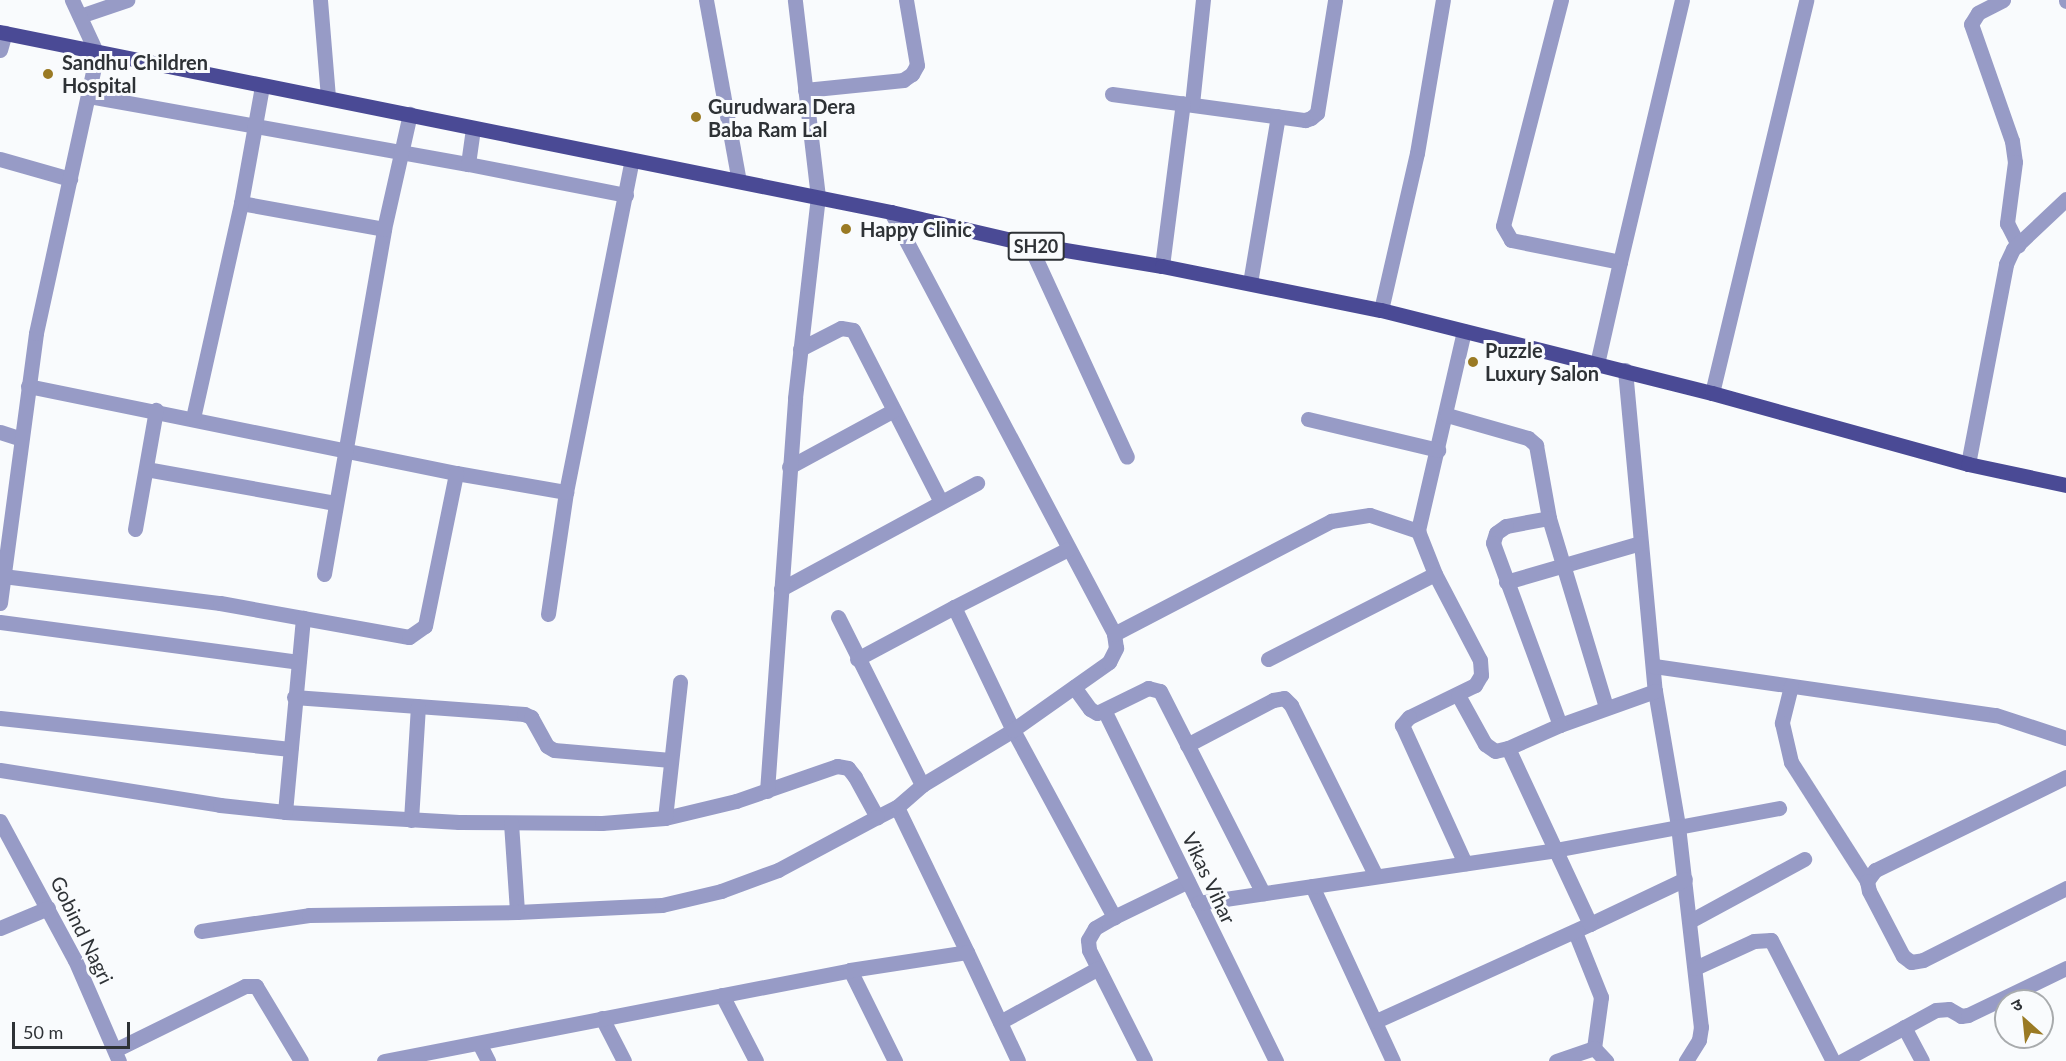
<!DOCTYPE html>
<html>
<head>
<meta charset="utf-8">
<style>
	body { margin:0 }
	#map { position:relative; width:2066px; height:1061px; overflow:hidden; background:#f9fbfd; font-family:Lato,"Noto Sans Devanagari",sans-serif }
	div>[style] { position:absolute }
	.minor>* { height:15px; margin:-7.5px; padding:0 7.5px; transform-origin:7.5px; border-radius:7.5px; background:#979bc6 }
	.major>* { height:15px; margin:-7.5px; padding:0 7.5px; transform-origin:7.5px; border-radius:7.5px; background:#4a4a95 }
	.dots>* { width:16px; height:16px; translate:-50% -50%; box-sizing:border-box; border:3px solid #f9fbfd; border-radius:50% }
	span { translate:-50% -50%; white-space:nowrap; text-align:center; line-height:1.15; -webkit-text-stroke:6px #f9fbfd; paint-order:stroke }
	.shield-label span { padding:2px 4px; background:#f9fbfd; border:2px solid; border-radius:4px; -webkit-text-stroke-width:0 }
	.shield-label { font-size:18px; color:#2e3236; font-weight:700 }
	.poi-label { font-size:20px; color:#2e3236; font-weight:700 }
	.left { translate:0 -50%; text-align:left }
	.street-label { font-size:20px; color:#2e3236 }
	.north { position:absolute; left:1994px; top:989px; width:60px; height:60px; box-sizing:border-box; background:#f9fbfd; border:2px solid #a8abad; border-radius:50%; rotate:333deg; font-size:16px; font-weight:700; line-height:24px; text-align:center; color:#2e3236 }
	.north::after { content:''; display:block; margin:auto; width:21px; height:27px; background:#9a7a24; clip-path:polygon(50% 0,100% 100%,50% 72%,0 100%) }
	.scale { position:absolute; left:12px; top:1022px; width:118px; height:27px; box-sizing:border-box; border:3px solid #2e3236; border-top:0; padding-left:8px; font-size:18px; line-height:21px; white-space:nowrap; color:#2e3236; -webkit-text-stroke:4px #f9fbfd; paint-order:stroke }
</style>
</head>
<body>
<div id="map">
	<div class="minor">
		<i style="left:320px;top:0;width:97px;rotate:85.3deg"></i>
		<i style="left:706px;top:0;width:184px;rotate:79.7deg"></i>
		<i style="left:1561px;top:0;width:233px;rotate:104.4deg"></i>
		<i style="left:1503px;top:226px;width:16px;rotate:60deg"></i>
		<i style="left:1511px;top:240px;width:111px;rotate:11.4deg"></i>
		<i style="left:1620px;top:262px;width:105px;rotate:102.7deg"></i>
		<i style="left:2003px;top:0;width:28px;rotate:153deg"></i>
		<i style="left:1978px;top:13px;width:13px;rotate:122deg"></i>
		<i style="left:1971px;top:24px;width:124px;rotate:70.7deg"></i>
		<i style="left:2012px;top:141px;width:21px;rotate:82deg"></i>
		<i style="left:2015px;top:162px;width:62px;rotate:97.5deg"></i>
		<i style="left:2007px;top:223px;width:25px;rotate:63deg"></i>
		<i style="left:2066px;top:0;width:1px;rotate:90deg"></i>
		<i style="left:80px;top:16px;width:50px;rotate:-18.8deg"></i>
		<i style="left:0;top:50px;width:18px;rotate:-74deg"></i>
		<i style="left:805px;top:90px;width:99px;rotate:-5.8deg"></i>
		<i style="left:903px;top:80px;width:11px;rotate:-34deg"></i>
		<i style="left:912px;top:74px;width:10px;rotate:-61deg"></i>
		<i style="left:917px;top:65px;width:66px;rotate:-99.6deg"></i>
		<i style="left:1112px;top:94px;width:195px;rotate:7.7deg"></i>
		<i style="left:1305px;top:120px;width:6px;rotate:-18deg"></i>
		<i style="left:1311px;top:118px;width:8px;rotate:-40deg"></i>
		<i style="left:1317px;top:113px;width:114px;rotate:-80.9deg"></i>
		<i style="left:89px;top:96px;width:385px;rotate:10.2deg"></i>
		<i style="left:468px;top:164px;width:36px;rotate:-82deg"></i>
		<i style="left:1192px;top:104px;width:105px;rotate:-84deg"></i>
		<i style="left:0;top:159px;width:73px;rotate:15.9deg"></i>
		<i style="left:468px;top:164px;width:161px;rotate:11.1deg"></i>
		<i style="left:241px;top:203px;width:145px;rotate:10.3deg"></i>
		<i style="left:891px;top:212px;width:477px;rotate:62.1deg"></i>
		<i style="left:1029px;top:244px;width:234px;rotate:65.3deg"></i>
		<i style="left:1620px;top:262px;width:269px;rotate:-76.7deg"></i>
		<i style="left:1162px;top:266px;width:164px;rotate:-82.7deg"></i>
		<i style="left:1250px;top:283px;width:169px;rotate:-80.5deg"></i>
		<i style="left:1381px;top:310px;width:161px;rotate:-77.1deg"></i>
		<i style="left:1417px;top:153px;width:155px;rotate:-80.4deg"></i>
		<i style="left:1464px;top:331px;width:205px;rotate:103deg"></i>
		<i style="left:1418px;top:531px;width:46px;rotate:68.4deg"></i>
		<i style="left:1435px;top:574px;width:97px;rotate:62.4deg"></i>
		<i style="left:1480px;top:660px;width:15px;rotate:86deg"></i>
		<i style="left:1481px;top:675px;width:12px;rotate:121deg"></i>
		<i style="left:1475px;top:685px;width:73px;rotate:154.1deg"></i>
		<i style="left:1409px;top:717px;width:11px;rotate:131deg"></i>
		<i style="left:1402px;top:725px;width:152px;rotate:65.5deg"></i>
		<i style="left:800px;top:349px;width:46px;rotate:-27.1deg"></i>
		<i style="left:841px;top:328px;width:12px;rotate:9deg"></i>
		<i style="left:853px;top:330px;width:193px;rotate:62.9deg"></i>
		<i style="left:1625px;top:370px;width:322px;rotate:84.7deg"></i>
		<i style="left:1655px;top:691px;width:137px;rotate:80.3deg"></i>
		<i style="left:1678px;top:826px;width:202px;rotate:83.5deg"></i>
		<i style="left:1701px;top:1027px;width:13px;rotate:99deg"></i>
		<i style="left:1699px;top:1040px;width:25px;rotate:122deg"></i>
		<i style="left:28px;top:386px;width:437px;rotate:11.5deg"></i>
		<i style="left:456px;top:473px;width:112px;rotate:9.8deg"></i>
		<i style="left:1712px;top:393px;width:404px;rotate:-76.5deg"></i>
		<i style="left:1447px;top:415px;width:84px;rotate:15.9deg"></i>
		<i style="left:1528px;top:438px;width:11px;rotate:41deg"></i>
		<i style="left:1536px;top:445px;width:74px;rotate:79.9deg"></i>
		<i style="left:193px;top:418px;width:220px;rotate:-77.4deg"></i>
		<i style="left:241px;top:203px;width:119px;rotate:-79.8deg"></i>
		<i style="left:1308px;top:419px;width:134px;rotate:13.4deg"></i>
		<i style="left:0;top:432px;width:20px;rotate:18deg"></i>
		<i style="left:1968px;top:464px;width:204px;rotate:-79.2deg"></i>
		<i style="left:2006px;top:264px;width:17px;rotate:-65deg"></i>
		<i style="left:2013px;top:249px;width:73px;rotate:-43.3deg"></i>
		<i style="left:789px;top:467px;width:119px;rotate:-28.5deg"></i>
		<i style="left:146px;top:469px;width:192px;rotate:10.2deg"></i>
		<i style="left:135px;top:529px;width:121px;rotate:-80deg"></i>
		<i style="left:1068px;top:549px;width:128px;rotate:153deg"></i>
		<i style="left:954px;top:607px;width:136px;rotate:64.4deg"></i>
		<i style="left:1013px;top:730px;width:213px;rotate:61.6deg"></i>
		<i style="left:1114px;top:917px;width:82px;rotate:-25.9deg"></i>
		<i style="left:324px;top:574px;width:350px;rotate:-80.1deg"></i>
		<i style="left:384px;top:229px;width:118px;rotate:-77.3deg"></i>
		<i style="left:3px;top:576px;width:219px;rotate:7.1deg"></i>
		<i style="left:220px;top:603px;width:192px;rotate:10.2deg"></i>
		<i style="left:409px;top:637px;width:19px;rotate:-35deg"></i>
		<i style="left:425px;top:626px;width:156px;rotate:-78.5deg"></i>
		<i style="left:1506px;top:582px;width:140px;rotate:-16.2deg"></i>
		<i style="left:781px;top:589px;width:223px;rotate:-28.4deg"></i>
		<i style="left:0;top:603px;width:272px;rotate:-82.4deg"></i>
		<i style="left:36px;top:333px;width:286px;rotate:-77.7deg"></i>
		<i style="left:97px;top:54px;width:60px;rotate:-114.8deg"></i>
		<i style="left:548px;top:614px;width:123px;rotate:-81.6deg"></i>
		<i style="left:566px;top:492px;width:338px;rotate:-78.8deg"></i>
		<i style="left:838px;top:617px;width:188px;rotate:63.4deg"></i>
		<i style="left:0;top:622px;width:301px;rotate:7.6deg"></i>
		<i style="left:857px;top:659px;width:110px;rotate:-28.2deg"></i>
		<i style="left:1268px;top:659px;width:187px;rotate:-27deg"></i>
		<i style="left:1654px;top:666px;width:345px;rotate:8.2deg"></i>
		<i style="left:1996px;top:715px;width:74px;rotate:18.2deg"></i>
		<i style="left:1791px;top:686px;width:38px;rotate:104deg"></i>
		<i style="left:1782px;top:723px;width:40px;rotate:77deg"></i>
		<i style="left:1791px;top:762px;width:141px;rotate:57.4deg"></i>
		<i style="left:1074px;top:687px;width:27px;rotate:54deg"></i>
		<i style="left:1090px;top:709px;width:8px;rotate:30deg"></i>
		<i style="left:1097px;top:713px;width:57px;rotate:-26.1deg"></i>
		<i style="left:1148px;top:688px;width:12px;rotate:14deg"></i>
		<i style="left:1160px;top:691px;width:227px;rotate:63deg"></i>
		<i style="left:1458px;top:695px;width:56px;rotate:61.1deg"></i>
		<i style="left:1485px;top:744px;width:12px;rotate:35deg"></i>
		<i style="left:1495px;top:751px;width:13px;rotate:-13deg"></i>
		<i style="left:294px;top:697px;width:231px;rotate:4.2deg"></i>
		<i style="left:524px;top:714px;width:8px;rotate:23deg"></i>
		<i style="left:531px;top:717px;width:33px;rotate:61deg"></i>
		<i style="left:547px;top:746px;width:8px;rotate:30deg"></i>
		<i style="left:554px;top:750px;width:117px;rotate:4.9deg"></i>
		<i style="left:1606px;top:707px;width:197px;rotate:-106.8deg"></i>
		<i style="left:1549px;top:518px;width:44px;rotate:169.5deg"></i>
		<i style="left:1506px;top:526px;width:12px;rotate:145deg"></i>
		<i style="left:1496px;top:533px;width:10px;rotate:107deg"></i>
		<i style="left:1493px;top:543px;width:194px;rotate:69.8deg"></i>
		<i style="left:1560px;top:725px;width:101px;rotate:-19.7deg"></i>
		<i style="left:1105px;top:712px;width:389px;rotate:63.9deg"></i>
		<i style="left:0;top:718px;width:292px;rotate:6.1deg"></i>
		<i style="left:1187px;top:745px;width:97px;rotate:-27.6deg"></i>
		<i style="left:1273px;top:700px;width:11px;rotate:-10deg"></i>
		<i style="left:1284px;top:698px;width:10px;rotate:45deg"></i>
		<i style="left:1291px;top:705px;width:191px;rotate:63.6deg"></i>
		<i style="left:0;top:770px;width:223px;rotate:9deg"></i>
		<i style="left:220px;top:805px;width:65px;rotate:6.1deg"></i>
		<i style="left:285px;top:812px;width:174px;rotate:3.3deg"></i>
		<i style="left:459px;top:822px;width:143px;rotate:0.4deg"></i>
		<i style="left:602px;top:823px;width:63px;rotate:-4.5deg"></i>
		<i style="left:665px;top:818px;width:73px;rotate:-13.5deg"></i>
		<i style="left:736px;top:801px;width:107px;rotate:-19.1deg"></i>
		<i style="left:837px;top:766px;width:11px;rotate:10deg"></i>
		<i style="left:848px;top:768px;width:11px;rotate:52deg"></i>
		<i style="left:855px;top:777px;width:46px;rotate:61.2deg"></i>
		<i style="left:877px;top:817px;width:22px;rotate:-27deg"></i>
		<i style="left:2066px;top:777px;width:212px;rotate:154deg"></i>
		<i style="left:1875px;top:870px;width:14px;rotate:126deg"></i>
		<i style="left:1867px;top:881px;width:10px;rotate:79deg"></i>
		<i style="left:1869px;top:891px;width:73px;rotate:62.4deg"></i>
		<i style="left:1903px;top:956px;width:10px;rotate:37deg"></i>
		<i style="left:1911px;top:962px;width:12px;rotate:-9deg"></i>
		<i style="left:1923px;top:960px;width:160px;rotate:-26.7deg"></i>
		<i style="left:767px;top:791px;width:394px;rotate:-85.9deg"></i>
		<i style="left:795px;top:398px;width:202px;rotate:-83.5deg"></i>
		<i style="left:818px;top:197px;width:198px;rotate:-96.7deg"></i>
		<i style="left:285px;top:812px;width:195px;rotate:-84.7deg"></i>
		<i style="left:665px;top:818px;width:137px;rotate:-83.7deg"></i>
		<i style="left:411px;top:820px;width:114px;rotate:-86.5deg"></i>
		<i style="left:0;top:821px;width:158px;rotate:61.7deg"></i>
		<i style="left:75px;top:960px;width:110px;rotate:66.5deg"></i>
		<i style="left:511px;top:823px;width:89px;rotate:86.1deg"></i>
		<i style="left:517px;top:912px;width:145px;rotate:-2.8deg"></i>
		<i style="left:662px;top:905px;width:61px;rotate:-13.3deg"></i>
		<i style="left:721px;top:891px;width:61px;rotate:-20.2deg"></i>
		<i style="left:778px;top:870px;width:112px;rotate:-28.2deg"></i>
		<i style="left:1312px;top:886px;width:193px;rotate:65.2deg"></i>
		<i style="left:1198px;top:903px;width:361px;rotate:-8.4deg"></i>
		<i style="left:1555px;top:850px;width:228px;rotate:-10.6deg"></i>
		<i style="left:1114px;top:917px;width:22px;rotate:150deg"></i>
		<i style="left:1095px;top:928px;width:14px;rotate:120deg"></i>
		<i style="left:1088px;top:940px;width:10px;rotate:84deg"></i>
		<i style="left:1089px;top:950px;width:124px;rotate:63.2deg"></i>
		<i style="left:1690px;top:921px;width:130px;rotate:-28.5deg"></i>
		<i style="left:1590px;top:924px;width:105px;rotate:-25.3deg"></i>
		<i style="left:0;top:928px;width:52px;rotate:-22.6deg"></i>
		<i style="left:201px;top:931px;width:109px;rotate:-8.4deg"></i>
		<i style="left:309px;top:915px;width:208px;rotate:-0.8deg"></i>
		<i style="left:1575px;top:932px;width:70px;rotate:68.2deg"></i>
		<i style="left:1601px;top:997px;width:51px;rotate:97.8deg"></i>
		<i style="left:967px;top:952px;width:161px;rotate:-115.8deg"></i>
		<i style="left:897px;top:807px;width:33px;rotate:-41deg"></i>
		<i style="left:922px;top:785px;width:106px;rotate:-31.1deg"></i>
		<i style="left:1013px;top:730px;width:118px;rotate:-35.3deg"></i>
		<i style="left:1109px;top:662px;width:16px;rotate:-63deg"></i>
		<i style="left:1116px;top:648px;width:14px;rotate:-98deg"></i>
		<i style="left:1114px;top:634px;width:245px;rotate:-27.5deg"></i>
		<i style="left:1331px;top:521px;width:39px;rotate:-9deg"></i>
		<i style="left:1370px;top:515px;width:51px;rotate:18.4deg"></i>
		<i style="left:1695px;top:968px;width:65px;rotate:-24.6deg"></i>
		<i style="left:1754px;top:941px;width:17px;rotate:-3deg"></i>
		<i style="left:1771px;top:940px;width:136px;rotate:62.9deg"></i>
		<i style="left:850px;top:970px;width:102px;rotate:63.7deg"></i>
		<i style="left:722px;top:995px;width:74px;rotate:62.7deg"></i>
		<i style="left:602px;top:1018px;width:48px;rotate:62.9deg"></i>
		<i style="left:1376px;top:1021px;width:235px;rotate:-24.4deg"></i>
		<i style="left:1590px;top:924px;width:194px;rotate:-115deg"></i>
		<i style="left:1508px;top:748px;width:57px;rotate:-23.9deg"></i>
		<i style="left:1000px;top:1022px;width:111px;rotate:-28.7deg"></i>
		<i style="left:1904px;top:1027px;width:38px;rotate:62deg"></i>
		<i style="left:480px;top:1045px;width:18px;rotate:63deg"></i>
		<i style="left:115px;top:1050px;width:145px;rotate:-26.2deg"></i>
		<i style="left:245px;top:986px;width:11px"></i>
		<i style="left:256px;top:986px;width:87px;rotate:59deg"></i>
		<i style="left:384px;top:1061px;width:475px;rotate:-11deg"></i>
		<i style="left:850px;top:970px;width:118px;rotate:-8.7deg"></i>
		<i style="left:967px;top:952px;width:120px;rotate:64.9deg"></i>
		<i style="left:1556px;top:1061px;width:40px;rotate:-18.9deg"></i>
		<i style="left:1594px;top:1048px;width:18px;rotate:47deg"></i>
		<i style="left:1842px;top:1061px;width:107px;rotate:-28.5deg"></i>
		<i style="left:1936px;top:1010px;width:13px;rotate:-4deg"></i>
		<i style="left:1949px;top:1009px;width:14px;rotate:30deg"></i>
		<i style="left:1961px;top:1016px;width:7px;rotate:-8deg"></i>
		<i style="left:1968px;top:1015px;width:109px;rotate:-25.6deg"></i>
	</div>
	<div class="major">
		<i style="left:0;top:32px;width:909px;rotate:11.42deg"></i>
		<i style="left:891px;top:212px;width:142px;rotate:13.1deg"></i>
		<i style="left:1029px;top:244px;width:135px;rotate:9.4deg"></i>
		<i style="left:1162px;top:266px;width:223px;rotate:11.4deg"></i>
		<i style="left:1381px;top:310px;width:341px;rotate:14.1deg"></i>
		<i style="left:1712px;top:393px;width:266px;rotate:15.5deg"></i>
		<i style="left:1968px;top:464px;width:100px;rotate:12.1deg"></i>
	</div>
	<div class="dots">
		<i style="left:48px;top:74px;background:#9a7a24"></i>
		<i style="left:696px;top:117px;background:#9a7a24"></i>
		<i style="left:846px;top:229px;background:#9a7a24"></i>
		<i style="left:1473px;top:362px;background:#9a7a24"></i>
	</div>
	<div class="shield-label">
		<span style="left:1036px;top:246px">SH20</span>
	</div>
	<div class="poi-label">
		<span class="left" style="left:62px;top:74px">Sandhu Children<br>Hospital</span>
		<span class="left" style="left:708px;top:118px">Gurudwara Dera<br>Baba Ram Lal</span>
		<span class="left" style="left:860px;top:229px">Happy Clinic</span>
		<span class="left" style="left:1485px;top:362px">Puzzle<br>Luxury Salon</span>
	</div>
	<div class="street-label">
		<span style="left:1209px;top:878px;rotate:65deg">Vikas Vihar</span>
		<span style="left:82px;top:930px;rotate:64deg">Gobind Nagri</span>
	</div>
	<div class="north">उ</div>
	<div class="scale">50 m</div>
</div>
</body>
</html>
